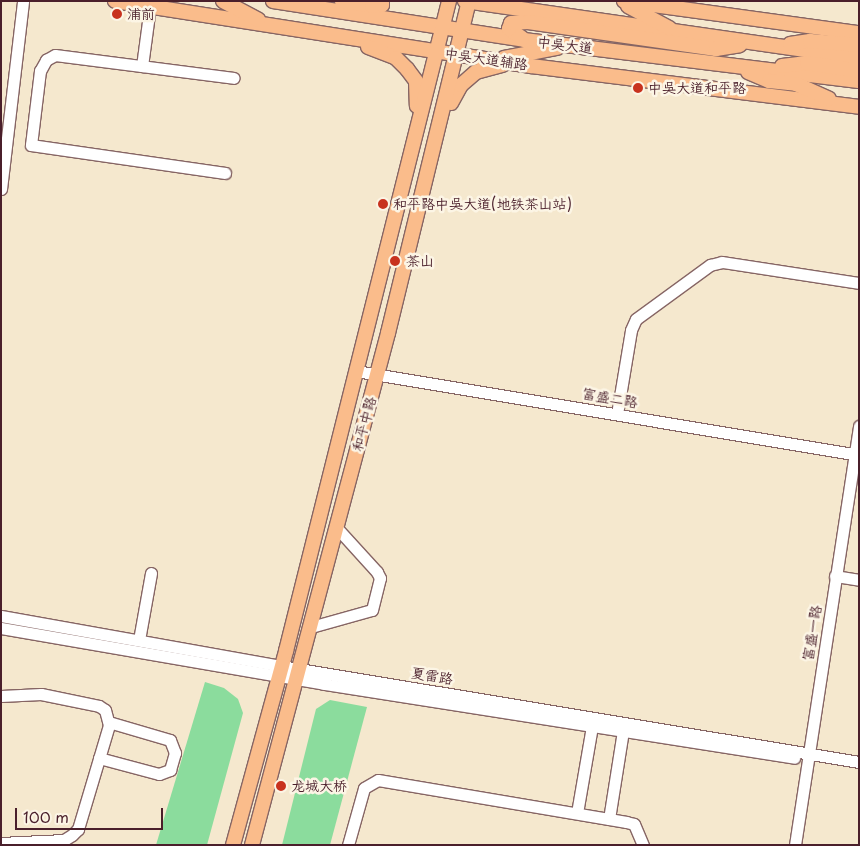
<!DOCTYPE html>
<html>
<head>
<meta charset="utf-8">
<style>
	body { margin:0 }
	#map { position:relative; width:860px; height:846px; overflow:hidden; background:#f5e8ce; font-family:"Playpen Sans","LXGW WenKai TC",sans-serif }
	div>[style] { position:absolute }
	.green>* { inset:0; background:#8bdc9d }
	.roads { filter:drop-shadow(1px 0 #866564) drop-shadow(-1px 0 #866564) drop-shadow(0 1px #866564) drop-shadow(0 -1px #866564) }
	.minor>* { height:11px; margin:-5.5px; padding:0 5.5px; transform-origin:5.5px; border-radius:5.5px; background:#fff }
	.major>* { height:14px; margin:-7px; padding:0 7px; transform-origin:7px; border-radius:7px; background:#fabc8b }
	.dots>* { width:14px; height:14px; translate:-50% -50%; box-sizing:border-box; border:2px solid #fcf5e5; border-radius:50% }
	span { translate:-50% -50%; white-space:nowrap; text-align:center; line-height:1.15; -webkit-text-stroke:5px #fcf5e5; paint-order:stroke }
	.poi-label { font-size:14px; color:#4a1f2b }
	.left { translate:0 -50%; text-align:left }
	.street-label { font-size:14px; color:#4a1f2b }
	.frame { position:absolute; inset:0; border:2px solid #4a1f2b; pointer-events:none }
	.scale { position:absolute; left:15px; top:808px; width:148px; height:22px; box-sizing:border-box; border:2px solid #4a1f2b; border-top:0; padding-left:6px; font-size:15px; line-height:18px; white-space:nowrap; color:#4a1f2b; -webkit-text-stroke:4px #fcf5e5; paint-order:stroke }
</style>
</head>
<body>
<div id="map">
	<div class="green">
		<i style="clip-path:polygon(205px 682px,224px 688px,238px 699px,243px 713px,207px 845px,156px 845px)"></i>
		<i style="clip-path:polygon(330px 700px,367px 707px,330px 845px,282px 845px,316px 709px)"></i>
	</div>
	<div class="roads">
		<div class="minor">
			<i style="left:142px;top:66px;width:60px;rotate:-82.3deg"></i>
			<i style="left:225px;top:173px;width:196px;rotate:-171.8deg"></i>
			<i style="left:31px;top:145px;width:75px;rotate:-83.1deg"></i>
			<i style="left:40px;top:71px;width:13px;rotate:-61deg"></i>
			<i style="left:46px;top:60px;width:10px;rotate:-29deg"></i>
			<i style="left:55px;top:55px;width:180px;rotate:7.3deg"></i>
			<i style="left:1px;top:189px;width:189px;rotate:-83.3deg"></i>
			<i style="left:356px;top:371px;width:510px;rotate:9.48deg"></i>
			<i style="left:617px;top:414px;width:85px;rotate:-80.5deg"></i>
			<i style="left:631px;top:330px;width:12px;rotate:-66deg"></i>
			<i style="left:636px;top:319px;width:92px;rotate:-36.1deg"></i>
			<i style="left:710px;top:265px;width:12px;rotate:-14deg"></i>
			<i style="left:722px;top:262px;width:139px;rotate:8.7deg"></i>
			<i style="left:835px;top:576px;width:24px;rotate:9deg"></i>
			<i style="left:1px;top:616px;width:284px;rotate:10.1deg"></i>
			<i style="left:281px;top:666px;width:586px;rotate:9.43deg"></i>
			<i style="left:311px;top:627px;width:63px;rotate:-15.6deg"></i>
			<i style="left:372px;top:610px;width:33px;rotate:-76deg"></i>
			<i style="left:380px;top:578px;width:7px;rotate:-117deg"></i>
			<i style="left:377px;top:572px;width:59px;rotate:-132.3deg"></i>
			<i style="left:1px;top:628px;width:328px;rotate:9.8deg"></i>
			<i style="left:324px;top:684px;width:476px;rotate:8.9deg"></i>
			<i style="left:139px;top:640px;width:68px;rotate:-79.8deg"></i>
			<i style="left:1px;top:696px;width:40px;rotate:-2.9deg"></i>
			<i style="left:41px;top:694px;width:59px;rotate:11.7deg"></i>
			<i style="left:99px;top:706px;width:7px;rotate:34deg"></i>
			<i style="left:105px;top:710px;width:16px;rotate:75deg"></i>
			<i style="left:109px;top:725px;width:109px;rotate:106.6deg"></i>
			<i style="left:78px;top:829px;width:8px;rotate:135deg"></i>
			<i style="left:72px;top:835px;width:9px;rotate:148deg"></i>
			<i style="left:64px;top:840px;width:63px;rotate:177.3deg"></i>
			<i style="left:99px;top:758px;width:62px;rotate:14.9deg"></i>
			<i style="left:159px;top:774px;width:12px;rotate:-20deg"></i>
			<i style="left:170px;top:770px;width:18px;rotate:-74deg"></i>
			<i style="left:175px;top:753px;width:14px;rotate:-111deg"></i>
			<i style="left:170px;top:740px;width:64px;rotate:-163.6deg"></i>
			<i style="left:577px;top:813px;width:88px;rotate:-80.2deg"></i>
			<i style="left:609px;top:819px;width:89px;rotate:-81deg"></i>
			<i style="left:348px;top:845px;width:59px;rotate:-74.3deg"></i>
			<i style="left:364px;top:788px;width:16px;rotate:-30deg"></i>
			<i style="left:378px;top:780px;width:252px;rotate:9.6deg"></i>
			<i style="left:626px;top:822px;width:8px;rotate:14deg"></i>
			<i style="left:634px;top:824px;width:23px;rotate:67deg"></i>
			<i style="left:795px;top:845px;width:424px;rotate:-81.3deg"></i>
		</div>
		<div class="major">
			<i style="left:115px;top:1px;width:421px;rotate:8.9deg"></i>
			<i style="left:531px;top:66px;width:331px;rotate:7.1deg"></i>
			<i style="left:223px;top:1px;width:40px;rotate:28deg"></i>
			<i style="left:273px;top:1px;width:254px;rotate:8.8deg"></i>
			<i style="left:524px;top:40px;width:337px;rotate:7deg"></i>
			<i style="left:342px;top:1px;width:30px;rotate:9deg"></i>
			<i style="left:372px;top:6px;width:10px;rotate:-6deg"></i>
			<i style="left:382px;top:5px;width:4px;rotate:-90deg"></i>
			<i style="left:465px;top:1px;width:398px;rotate:8.2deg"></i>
			<i style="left:624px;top:1px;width:237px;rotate:7.8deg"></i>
			<i style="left:628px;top:6px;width:47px;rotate:28.2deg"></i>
			<i style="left:522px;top:38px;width:16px;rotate:-145deg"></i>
			<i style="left:509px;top:29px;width:6px;rotate:-72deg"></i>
			<i style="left:511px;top:23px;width:17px;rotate:-3deg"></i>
			<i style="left:528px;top:22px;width:190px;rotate:8.2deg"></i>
			<i style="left:716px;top:49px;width:24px;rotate:-9deg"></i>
			<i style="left:790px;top:44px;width:20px;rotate:-9deg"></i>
			<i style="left:810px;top:41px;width:49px;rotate:4.7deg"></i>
			<i style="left:368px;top:47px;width:30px;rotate:21deg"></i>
			<i style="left:396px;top:58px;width:16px;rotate:45deg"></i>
			<i style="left:407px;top:69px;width:15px;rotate:53deg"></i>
			<i style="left:416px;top:81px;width:25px;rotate:88deg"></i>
			<i style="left:504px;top:58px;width:54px;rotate:-10.7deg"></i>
			<i style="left:782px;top:66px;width:25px;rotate:-7deg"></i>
			<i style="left:807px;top:63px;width:53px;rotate:8.7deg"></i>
			<i style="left:748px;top:72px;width:23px;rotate:23deg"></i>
			<i style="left:769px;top:81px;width:27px;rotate:6deg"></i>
			<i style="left:796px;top:84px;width:36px;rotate:24deg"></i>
			<i style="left:451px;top:103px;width:21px;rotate:-61deg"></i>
			<i style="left:461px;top:85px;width:20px;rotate:-41deg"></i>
			<i style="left:476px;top:72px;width:28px;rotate:-15deg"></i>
			<i style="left:233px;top:845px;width:201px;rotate:-74.7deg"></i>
			<i style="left:286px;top:651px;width:670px;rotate:-75.92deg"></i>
			<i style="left:252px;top:845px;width:530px;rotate:-75.12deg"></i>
			<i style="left:388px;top:333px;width:342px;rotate:-76.3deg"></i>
		</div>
	</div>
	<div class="dots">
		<i style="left:117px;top:14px;background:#c8321e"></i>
		<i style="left:638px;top:88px;background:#c8321e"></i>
		<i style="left:383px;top:204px;background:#c8321e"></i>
		<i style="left:395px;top:261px;background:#c8321e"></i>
		<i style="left:281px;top:786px;background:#c8321e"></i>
	</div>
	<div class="poi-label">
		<span class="left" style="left:127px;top:14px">浦前</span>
		<span class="left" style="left:648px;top:88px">中吴大道和平路</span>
		<span class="left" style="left:393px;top:204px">和平路中吴大道(地铁茶山站)</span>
		<span class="left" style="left:406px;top:261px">茶山</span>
		<span class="left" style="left:291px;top:786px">龙城大桥</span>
	</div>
	<div class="street-label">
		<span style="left:565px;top:45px;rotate:7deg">中吴大道</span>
		<span style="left:486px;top:59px;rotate:8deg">中吴大道辅路</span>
		<span style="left:610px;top:398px;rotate:10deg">富盛二路</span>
		<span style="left:364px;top:424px;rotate:-75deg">和平中路</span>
		<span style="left:812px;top:633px;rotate:-81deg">富盛一路</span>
		<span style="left:432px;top:676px;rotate:9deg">夏雷路</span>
	</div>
	<div class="frame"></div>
	<div class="scale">100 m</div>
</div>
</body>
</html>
